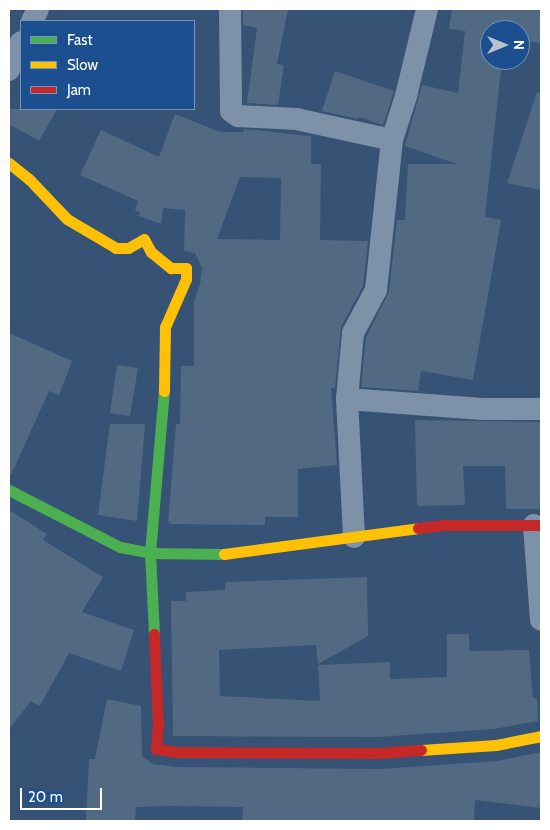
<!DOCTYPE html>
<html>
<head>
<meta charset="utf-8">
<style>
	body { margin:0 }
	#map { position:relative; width:550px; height:830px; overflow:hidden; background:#365274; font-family:Cabin,sans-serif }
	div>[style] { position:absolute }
	.building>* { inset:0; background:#526984 }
	.street>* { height:22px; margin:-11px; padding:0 11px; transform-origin:11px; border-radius:11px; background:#7d92a8 }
	.fast>* { height:11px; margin:-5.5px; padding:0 5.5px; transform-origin:5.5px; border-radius:5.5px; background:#4caf50 }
	.slow>* { height:11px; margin:-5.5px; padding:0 5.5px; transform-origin:5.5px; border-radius:5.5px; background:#ffc107 }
	.jam>* { height:11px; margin:-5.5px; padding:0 5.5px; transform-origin:5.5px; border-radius:5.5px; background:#c62828 }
	span { translate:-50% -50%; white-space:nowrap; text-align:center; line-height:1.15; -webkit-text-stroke:4.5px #1b4f8f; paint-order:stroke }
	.frame { position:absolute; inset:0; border:10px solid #fff; pointer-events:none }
	.legend { position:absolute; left:20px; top:20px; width:175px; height:90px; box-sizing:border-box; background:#1b4f8f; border:1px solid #7695bc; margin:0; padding:6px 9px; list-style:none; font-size:15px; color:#fff }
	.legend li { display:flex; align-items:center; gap:10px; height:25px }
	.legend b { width:25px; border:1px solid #7695bc }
	.north { position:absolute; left:480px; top:20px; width:50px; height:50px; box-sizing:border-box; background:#1b4f8f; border:1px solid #7695bc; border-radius:50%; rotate:90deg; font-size:14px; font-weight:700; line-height:20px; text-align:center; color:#fff }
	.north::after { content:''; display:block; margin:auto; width:18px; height:22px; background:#b9c2ce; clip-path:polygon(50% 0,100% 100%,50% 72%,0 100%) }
	.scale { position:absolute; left:20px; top:788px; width:82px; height:22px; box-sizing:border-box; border:2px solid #fff; border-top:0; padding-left:6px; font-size:15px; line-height:18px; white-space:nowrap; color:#fff; -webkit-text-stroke:4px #1b4f8f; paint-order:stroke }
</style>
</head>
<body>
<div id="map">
	<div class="building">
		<i style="clip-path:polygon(243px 9px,288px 9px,277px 64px,284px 65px,278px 105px,247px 103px,257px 28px,243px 25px)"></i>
		<i style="clip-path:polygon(452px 9px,541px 9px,541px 43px,520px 41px,520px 30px,490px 30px,490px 60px,502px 60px,485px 217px,501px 220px,473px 380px,421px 371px,418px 391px,361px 387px,366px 337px,389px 292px,397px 220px,405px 220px,408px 164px,457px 164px,405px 146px,422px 85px,458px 93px,465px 31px,449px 29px)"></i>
		<i style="clip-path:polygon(335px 71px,394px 91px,383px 125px,359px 117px,358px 119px,322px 111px)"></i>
		<i style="clip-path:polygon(537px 92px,541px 93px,541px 190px,507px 183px)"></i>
		<i style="clip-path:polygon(9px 109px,57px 109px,39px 141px,9px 124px)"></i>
		<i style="clip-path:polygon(evenodd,175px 114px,220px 132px,243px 132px,244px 129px,311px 136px,311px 164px,321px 164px,320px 240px,368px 241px,363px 286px,341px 327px,335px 388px,331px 388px,337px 465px,298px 469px,298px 517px,265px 517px,265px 525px,170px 524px,170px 521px,168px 524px,176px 424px,180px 424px,181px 366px,194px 366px,194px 301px,200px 285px,202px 268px,195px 253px,184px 251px,185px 210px,163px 208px,161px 224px,139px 216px,140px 212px,135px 211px,138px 201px,80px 175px,101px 130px,159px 157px,175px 114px,240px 177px,281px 178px,280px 240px,217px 239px,240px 177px)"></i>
		<i style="clip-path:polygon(9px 333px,72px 361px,59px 395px,49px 391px,11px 475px,9px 474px)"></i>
		<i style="clip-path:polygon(117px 365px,138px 368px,130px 416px,110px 413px)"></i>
		<i style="clip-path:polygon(415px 420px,541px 422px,541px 509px,506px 509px,505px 466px,463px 466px,465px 505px,417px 506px)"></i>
		<i style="clip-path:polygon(110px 424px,145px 424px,137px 521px,98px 515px)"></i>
		<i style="clip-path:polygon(9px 510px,47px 534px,43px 540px,103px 577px,82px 612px,134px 630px,121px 671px,69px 653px,40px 706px,31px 701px,9px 729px)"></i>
		<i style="clip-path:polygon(367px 577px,368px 636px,318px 664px,316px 645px,219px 650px,220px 696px,320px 701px,318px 665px,390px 662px,390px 679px,447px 677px,447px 634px,469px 634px,469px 651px,529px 650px,533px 698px,537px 698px,538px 721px,494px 729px,378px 737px,173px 736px,171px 601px,186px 601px,186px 592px,225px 590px,225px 582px)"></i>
		<i style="clip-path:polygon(107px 699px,141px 706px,142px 756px,153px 764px,176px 767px,379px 769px,497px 761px,541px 752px,541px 808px,475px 800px,474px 821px,242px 821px,243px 807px,170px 806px,136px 807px,135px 821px,86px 821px,89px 759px,95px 759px)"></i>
	</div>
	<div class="street">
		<i style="left:230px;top:9px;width:102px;rotate:89.4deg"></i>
		<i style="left:231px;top:111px;width:9px;rotate:36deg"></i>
		<i style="left:238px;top:116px;width:58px;rotate:3deg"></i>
		<i style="left:296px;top:119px;width:98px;rotate:12.3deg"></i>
		<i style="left:32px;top:21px;width:13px;rotate:-63deg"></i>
		<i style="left:9px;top:70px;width:30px;rotate:-67deg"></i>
		<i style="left:347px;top:399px;width:136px;rotate:4.2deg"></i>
		<i style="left:483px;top:409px;width:58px"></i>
		<i style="left:534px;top:525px;width:95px;rotate:85.8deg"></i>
		<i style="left:354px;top:537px;width:138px;rotate:-92.9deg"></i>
		<i style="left:347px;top:399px;width:66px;rotate:-84.8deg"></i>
		<i style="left:353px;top:333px;width:49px;rotate:-61.9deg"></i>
		<i style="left:376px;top:290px;width:151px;rotate:-83.9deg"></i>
		<i style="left:392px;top:140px;width:46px;rotate:-72.3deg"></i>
		<i style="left:406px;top:96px;width:89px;rotate:-76.4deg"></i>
	</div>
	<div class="fast">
		<i style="left:9px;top:490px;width:125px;rotate:27.2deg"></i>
		<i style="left:120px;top:547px;width:31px;rotate:11deg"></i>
		<i style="left:150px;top:553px;width:74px;rotate:0.8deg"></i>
		<i style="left:154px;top:634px;width:81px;rotate:-92.8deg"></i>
		<i style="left:150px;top:553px;width:163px;rotate:-85.1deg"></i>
	</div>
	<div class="slow">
		<i style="left:9px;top:163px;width:26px;rotate:39deg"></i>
		<i style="left:29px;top:179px;width:55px;rotate:46.5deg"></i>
		<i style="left:67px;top:219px;width:57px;rotate:30.6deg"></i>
		<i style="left:116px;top:248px;width:12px"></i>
		<i style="left:128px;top:248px;width:18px;rotate:-29deg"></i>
		<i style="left:144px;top:239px;width:15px;rotate:62deg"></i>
		<i style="left:151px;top:252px;width:26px;rotate:39deg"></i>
		<i style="left:171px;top:268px;width:15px"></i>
		<i style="left:186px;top:268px;width:11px;rotate:90deg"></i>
		<i style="left:186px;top:279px;width:52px;rotate:113.6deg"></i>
		<i style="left:165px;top:327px;width:64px;rotate:90.9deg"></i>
		<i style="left:224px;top:554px;width:196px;rotate:-7.6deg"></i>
		<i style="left:421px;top:750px;width:75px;rotate:-3.8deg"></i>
		<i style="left:496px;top:745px;width:46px;rotate:-11.3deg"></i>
	</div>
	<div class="jam">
		<i style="left:418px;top:528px;width:25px;rotate:-7deg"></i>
		<i style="left:443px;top:525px;width:98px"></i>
		<i style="left:154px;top:634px;width:91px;rotate:87.5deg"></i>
		<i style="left:158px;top:725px;width:24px;rotate:95deg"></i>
		<i style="left:156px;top:749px;width:22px;rotate:8deg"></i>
		<i style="left:178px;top:752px;width:200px;rotate:0.3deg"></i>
		<i style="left:378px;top:753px;width:43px;rotate:-4deg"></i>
	</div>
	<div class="frame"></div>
	<ul class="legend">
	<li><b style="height:6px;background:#4caf50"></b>Fast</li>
	<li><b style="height:6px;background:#ffc107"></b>Slow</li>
	<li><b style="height:6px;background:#c62828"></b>Jam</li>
	</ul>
	<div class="north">N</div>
	<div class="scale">20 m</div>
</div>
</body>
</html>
